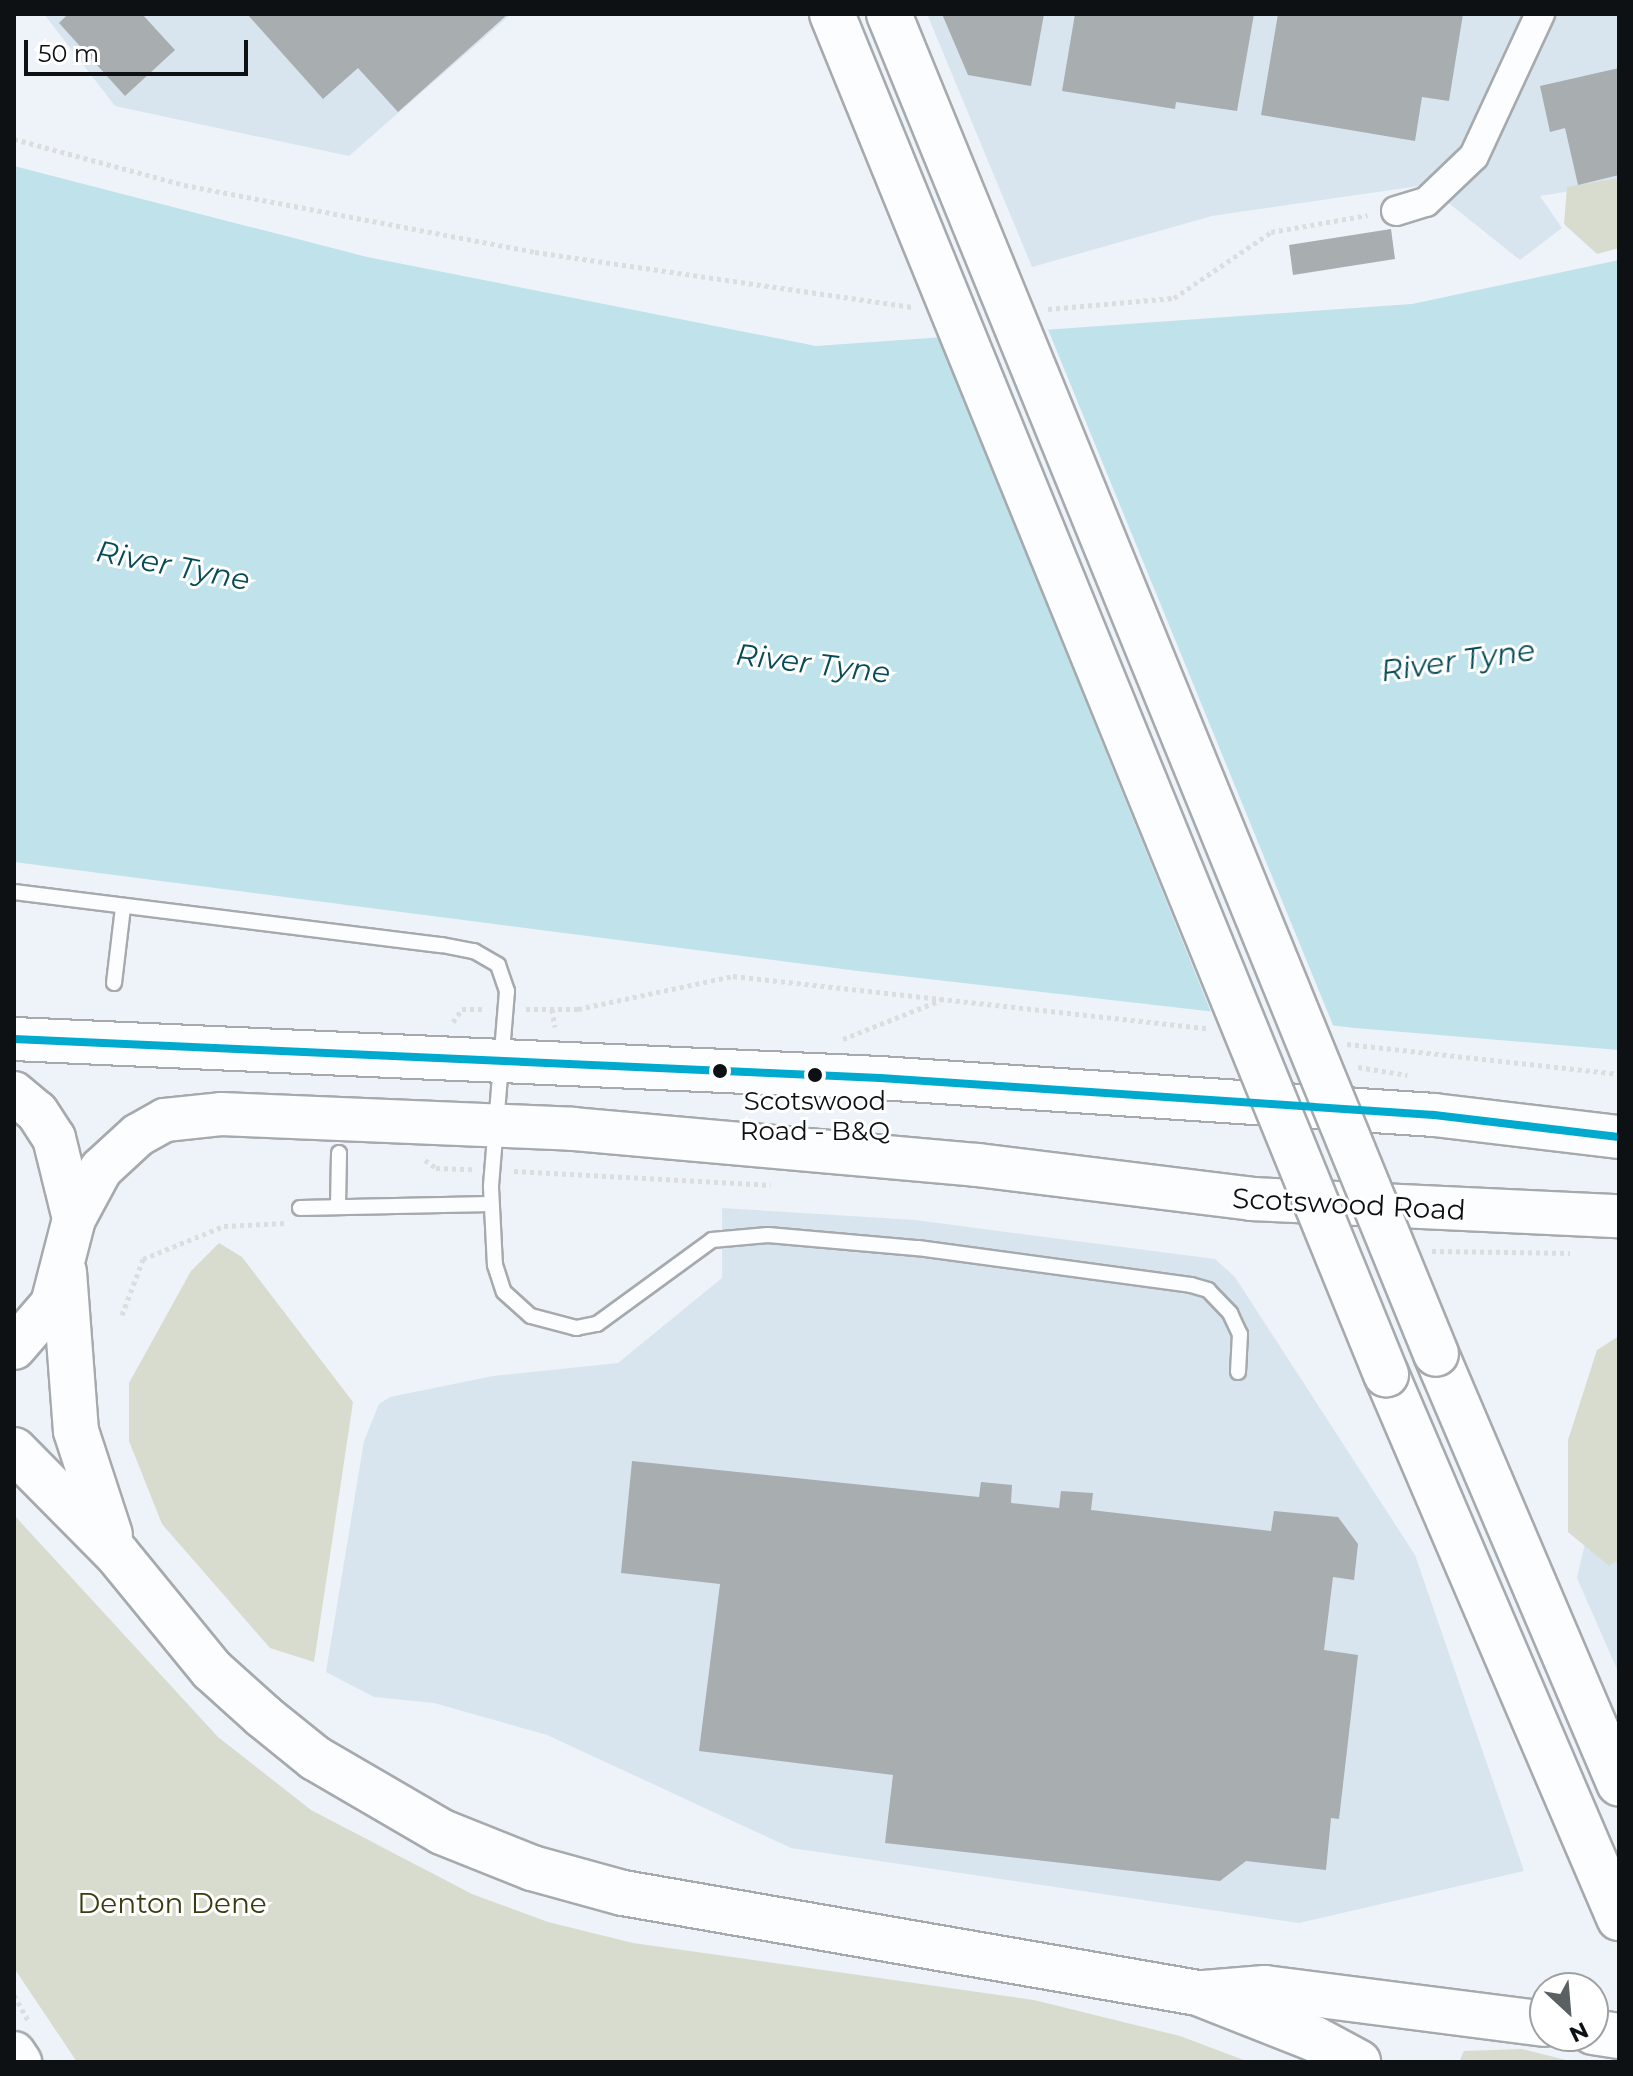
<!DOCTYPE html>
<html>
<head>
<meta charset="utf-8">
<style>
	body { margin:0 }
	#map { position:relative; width:1633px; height:2076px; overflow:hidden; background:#edf3f8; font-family:Montserrat,sans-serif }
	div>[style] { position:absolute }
	.built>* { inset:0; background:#d9e5ee }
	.green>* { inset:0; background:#d8dccf }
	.water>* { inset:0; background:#bfe2eb }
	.pier>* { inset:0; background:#edf3f8 }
	.building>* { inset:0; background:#a8adb0 }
	.path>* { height:5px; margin-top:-2.5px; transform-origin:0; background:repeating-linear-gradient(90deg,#dbddde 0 4px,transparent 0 8px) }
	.roads { filter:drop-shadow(2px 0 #a6aaad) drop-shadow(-2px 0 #a6aaad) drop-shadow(0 2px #a6aaad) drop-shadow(0 -2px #a6aaad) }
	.lane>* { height:14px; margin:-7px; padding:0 7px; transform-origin:7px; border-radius:7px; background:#fcfdfe }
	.street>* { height:28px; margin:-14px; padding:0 14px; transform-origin:14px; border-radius:14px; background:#fcfdfe }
	.primary>* { height:42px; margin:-21px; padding:0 21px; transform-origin:21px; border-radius:21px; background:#fcfdfe }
	.highway>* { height:44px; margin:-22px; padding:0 22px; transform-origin:22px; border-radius:22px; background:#fcfdfe }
	.bridges { filter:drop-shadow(2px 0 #a6aaad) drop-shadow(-2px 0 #a6aaad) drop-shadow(0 2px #a6aaad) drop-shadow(0 -2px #a6aaad) }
	.highway-bridge>* { height:44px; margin:-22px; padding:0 22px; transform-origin:22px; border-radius:22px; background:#fcfdfe }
	.bus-1>* { height:8px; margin:-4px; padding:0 4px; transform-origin:4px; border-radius:4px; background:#00a9ce }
	.dots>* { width:22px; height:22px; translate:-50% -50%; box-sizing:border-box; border:4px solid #fff; border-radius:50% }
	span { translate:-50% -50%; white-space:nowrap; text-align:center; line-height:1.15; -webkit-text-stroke:6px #fff; paint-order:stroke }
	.bus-label { font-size:26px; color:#0d1113 }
	.street-label { font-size:28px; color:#0d1113 }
	.park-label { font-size:28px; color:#3a3c0f }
	.water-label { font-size:30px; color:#064c58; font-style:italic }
	.frame { position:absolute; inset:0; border:16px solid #0d1113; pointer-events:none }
	.north { position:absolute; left:1529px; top:1972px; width:80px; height:80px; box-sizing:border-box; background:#fff; border:2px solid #9ea0a1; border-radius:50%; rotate:154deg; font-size:22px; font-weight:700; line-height:32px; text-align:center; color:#0d1113 }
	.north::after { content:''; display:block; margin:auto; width:28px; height:36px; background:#5b6063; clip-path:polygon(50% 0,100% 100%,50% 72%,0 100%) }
	.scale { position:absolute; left:24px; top:40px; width:224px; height:36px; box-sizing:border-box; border:4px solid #0d1113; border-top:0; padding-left:10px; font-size:24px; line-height:28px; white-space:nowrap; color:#0d1113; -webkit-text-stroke:6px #fff; paint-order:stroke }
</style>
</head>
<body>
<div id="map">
	<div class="built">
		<i style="clip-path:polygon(44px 14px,511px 14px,349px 156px,115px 106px)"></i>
		<i style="clip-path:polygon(927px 14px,1619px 14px,1619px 183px,1540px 196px,1562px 228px,1520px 260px,1426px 185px,1212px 216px,1032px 267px)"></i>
		<i style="clip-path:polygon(722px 1208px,915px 1220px,1215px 1259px,1235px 1277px,1415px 1555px,1524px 1871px,1299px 1923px,791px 1848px,547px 1735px,434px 1703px,374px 1697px,326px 1672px,364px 1441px,379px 1404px,390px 1397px,493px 1376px,618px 1363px,722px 1278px)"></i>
		<i style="clip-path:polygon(1619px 1499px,1619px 1674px,1577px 1578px,1589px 1526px)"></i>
	</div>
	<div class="green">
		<i style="clip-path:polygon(1619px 178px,1619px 248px,1597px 254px,1564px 224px,1567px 187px)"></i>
		<i style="clip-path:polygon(219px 1243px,242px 1257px,353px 1402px,314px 1662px,270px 1648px,162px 1524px,129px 1441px,129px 1383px,191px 1271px)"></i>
		<i style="clip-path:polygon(1619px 1336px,1619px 1560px,1609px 1566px,1568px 1532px,1568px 1440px,1597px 1350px)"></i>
		<i style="clip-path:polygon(14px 1515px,218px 1737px,311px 1810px,472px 1894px,548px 1922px,633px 1943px,1034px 2000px,1180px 2036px,1249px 2062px,77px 2062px,14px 1968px)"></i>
		<i style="clip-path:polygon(1522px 2049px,1574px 2062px,1459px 2062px,1464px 2051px)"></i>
	</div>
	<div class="water">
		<i style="clip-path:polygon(14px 166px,367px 257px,816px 346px,1412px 304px,1619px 260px,1619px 1050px,1355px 1028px,858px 971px,14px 862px)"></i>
	</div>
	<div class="pier">
		<i style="clip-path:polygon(1047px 327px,1335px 1030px,1213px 1017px,937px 334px)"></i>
	</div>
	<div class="building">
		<i style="clip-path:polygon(68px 14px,142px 14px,175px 50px,125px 96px,59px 23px)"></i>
		<i style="clip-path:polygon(247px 14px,508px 14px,398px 112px,358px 68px,323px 99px)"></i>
		<i style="clip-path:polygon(942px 14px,1044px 14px,1031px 86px,968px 75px)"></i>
		<i style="clip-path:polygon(1075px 14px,1254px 14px,1237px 111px,1176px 102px,1175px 109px,1062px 91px)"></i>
		<i style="clip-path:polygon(1278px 14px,1463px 14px,1449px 101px,1422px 97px,1415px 141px,1261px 115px)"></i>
		<i style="clip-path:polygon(1619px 68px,1619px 175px,1578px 185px,1565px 128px,1550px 132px,1540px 86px)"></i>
		<i style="clip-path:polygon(1391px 229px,1395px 259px,1293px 275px,1289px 245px)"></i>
		<i style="clip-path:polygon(632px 1461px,979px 1497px,981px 1482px,1012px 1485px,1011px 1503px,1059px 1508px,1061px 1491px,1093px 1493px,1091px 1510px,1271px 1531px,1274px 1511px,1338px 1517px,1358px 1544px,1354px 1580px,1333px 1577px,1324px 1650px,1358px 1655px,1339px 1819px,1331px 1818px,1326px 1870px,1246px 1861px,1220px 1881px,885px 1843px,893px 1775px,699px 1751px,720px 1584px,621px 1573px)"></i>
	</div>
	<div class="path">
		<i style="left:14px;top:139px;width:176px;rotate:15.1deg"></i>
		<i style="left:184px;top:185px;width:357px;rotate:10.8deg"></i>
		<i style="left:535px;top:252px;width:383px;rotate:8.3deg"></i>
		<i style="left:1048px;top:309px;width:126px;rotate:-5deg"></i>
		<i style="left:1174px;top:298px;width:117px;rotate:-34.2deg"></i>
		<i style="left:1271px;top:232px;width:98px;rotate:-9.9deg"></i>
		<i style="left:526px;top:1009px;width:52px"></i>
		<i style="left:578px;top:1009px;width:158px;rotate:-12deg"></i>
		<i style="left:733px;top:976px;width:476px;rotate:6.3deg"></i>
		<i style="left:552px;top:1009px;width:18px;rotate:81deg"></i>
		<i style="left:453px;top:1022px;width:16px;rotate:-55deg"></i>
		<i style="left:462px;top:1009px;width:22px"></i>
		<i style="left:843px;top:1039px;width:105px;rotate:-21.7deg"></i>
		<i style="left:1347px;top:1044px;width:274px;rotate:6.3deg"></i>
		<i style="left:1358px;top:1067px;width:50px;rotate:9.3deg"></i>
		<i style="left:425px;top:1160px;width:14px;rotate:36deg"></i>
		<i style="left:436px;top:1168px;width:36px;rotate:2deg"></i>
		<i style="left:514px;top:1171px;width:257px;rotate:3.1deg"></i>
		<i style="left:1432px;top:1251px;width:138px;rotate:0.8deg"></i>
		<i style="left:122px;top:1315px;width:60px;rotate:-69.4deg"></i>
		<i style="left:143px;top:1259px;width:87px;rotate:-22.2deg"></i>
		<i style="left:224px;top:1226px;width:62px;rotate:-2.8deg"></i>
		<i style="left:14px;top:1995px;width:31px;rotate:61deg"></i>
	</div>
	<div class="roads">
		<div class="lane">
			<i style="left:14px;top:892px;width:431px;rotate:7.1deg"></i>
			<i style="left:442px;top:945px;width:33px;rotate:11deg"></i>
			<i style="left:474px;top:951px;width:28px;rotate:30deg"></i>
			<i style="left:498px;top:965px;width:28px;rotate:71deg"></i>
			<i style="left:507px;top:991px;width:197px;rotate:94.7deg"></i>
			<i style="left:491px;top:1187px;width:78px;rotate:87.1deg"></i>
			<i style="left:495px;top:1265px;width:28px;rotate:72deg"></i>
			<i style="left:504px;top:1292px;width:36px;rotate:42deg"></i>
			<i style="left:531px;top:1316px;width:47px;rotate:14.9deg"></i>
			<i style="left:576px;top:1328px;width:21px;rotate:-11deg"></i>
			<i style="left:597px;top:1324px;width:142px;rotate:-36.1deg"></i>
			<i style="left:712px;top:1240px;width:56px;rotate:-5.1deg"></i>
			<i style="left:768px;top:1235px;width:151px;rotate:5deg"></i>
			<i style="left:918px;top:1248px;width:275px;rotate:7.7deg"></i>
			<i style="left:1191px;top:1285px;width:18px;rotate:16deg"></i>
			<i style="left:1208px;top:1290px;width:32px;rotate:46deg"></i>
			<i style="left:1230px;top:1313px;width:23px;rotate:65deg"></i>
			<i style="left:1240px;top:1334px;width:38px;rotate:93deg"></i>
			<i style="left:114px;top:983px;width:76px;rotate:-83.2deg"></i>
			<i style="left:338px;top:1206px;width:53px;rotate:-88.9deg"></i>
			<i style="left:300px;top:1208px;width:191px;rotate:-1.2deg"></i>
		</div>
		<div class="street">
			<i style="left:1396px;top:211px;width:31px;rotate:-17deg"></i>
			<i style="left:1426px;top:202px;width:66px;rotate:-43.8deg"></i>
			<i style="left:1474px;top:156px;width:157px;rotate:-65.1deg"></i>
		</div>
		<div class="primary">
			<i style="left:14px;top:1039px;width:867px;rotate:2.58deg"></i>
			<i style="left:880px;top:1078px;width:555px;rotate:3.82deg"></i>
			<i style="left:1434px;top:1115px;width:186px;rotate:6.8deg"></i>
			<i style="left:14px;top:1093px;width:30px;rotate:40deg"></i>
			<i style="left:37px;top:1112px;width:31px;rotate:57deg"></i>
			<i style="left:54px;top:1138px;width:83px;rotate:76.1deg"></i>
			<i style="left:74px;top:1219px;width:88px;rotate:104.5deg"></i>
			<i style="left:52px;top:1304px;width:58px;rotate:130.8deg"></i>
			<i style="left:74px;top:1219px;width:57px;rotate:-61.6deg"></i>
			<i style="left:101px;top:1169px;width:50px;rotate:-42.6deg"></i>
			<i style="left:138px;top:1135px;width:31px;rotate:-29deg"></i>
			<i style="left:165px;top:1120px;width:56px;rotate:-6.1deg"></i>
			<i style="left:221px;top:1114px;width:352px;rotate:2.4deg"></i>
			<i style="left:573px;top:1129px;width:406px;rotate:5.1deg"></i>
			<i style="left:977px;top:1165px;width:277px;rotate:7deg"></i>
			<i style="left:1252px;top:1199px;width:367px;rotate:2.7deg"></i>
			<i style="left:14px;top:2053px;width:11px;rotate:56deg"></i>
		</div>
		<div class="highway">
			<i style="left:64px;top:1272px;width:159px;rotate:85.7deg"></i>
			<i style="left:76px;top:1431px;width:109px;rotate:71.9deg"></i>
			<i style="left:1436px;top:1354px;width:467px;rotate:66.9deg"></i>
			<i style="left:1386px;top:1374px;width:592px;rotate:66.81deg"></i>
			<i style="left:14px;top:1450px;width:146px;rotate:45.3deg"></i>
			<i style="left:117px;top:1554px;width:150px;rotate:50.7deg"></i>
			<i style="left:212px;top:1670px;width:69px;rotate:42deg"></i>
			<i style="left:263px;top:1716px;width:67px;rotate:38.9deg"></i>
			<i style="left:315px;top:1758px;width:147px;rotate:30.2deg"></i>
			<i style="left:442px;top:1832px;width:97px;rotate:21.8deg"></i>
			<i style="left:532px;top:1868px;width:94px;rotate:15.4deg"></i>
			<i style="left:623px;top:1893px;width:584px;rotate:9.87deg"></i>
			<i style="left:1198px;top:1993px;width:126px;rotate:21.5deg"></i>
			<i style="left:1315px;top:2039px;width:49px;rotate:28.1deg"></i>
			<i style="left:1204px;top:1993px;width:61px;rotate:-4.7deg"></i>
			<i style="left:1265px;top:1988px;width:282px;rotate:7.3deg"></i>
			<i style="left:1593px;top:2032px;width:26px;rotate:9deg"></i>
		</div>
	</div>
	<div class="bridges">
		<div class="highway-bridge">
			<i style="left:832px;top:14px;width:1469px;rotate:67.84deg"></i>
			<i style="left:889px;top:14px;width:1447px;rotate:67.79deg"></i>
		</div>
	</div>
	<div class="bus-1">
		<i style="left:14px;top:1039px;width:867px;rotate:2.58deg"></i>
		<i style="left:880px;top:1078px;width:555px;rotate:3.82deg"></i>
		<i style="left:1434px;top:1115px;width:186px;rotate:6.8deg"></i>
	</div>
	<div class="dots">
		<i style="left:720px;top:1071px;background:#0d1113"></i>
		<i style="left:815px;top:1075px;background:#0d1113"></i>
	</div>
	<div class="bus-label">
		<span style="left:815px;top:1117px">Scotswood<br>Road - B&amp;Q</span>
	</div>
	<div class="street-label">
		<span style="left:1349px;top:1204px;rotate:3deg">Scotswood Road</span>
	</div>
	<div class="park-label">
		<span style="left:172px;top:1903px">Denton Dene</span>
	</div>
	<div class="water-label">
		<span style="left:173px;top:566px;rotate:11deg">River Tyne</span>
		<span style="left:1458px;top:661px;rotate:-8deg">River Tyne</span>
		<span style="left:813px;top:664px;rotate:7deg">River Tyne</span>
	</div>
	<div class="frame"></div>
	<div class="north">N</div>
	<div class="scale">50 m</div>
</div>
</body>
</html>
